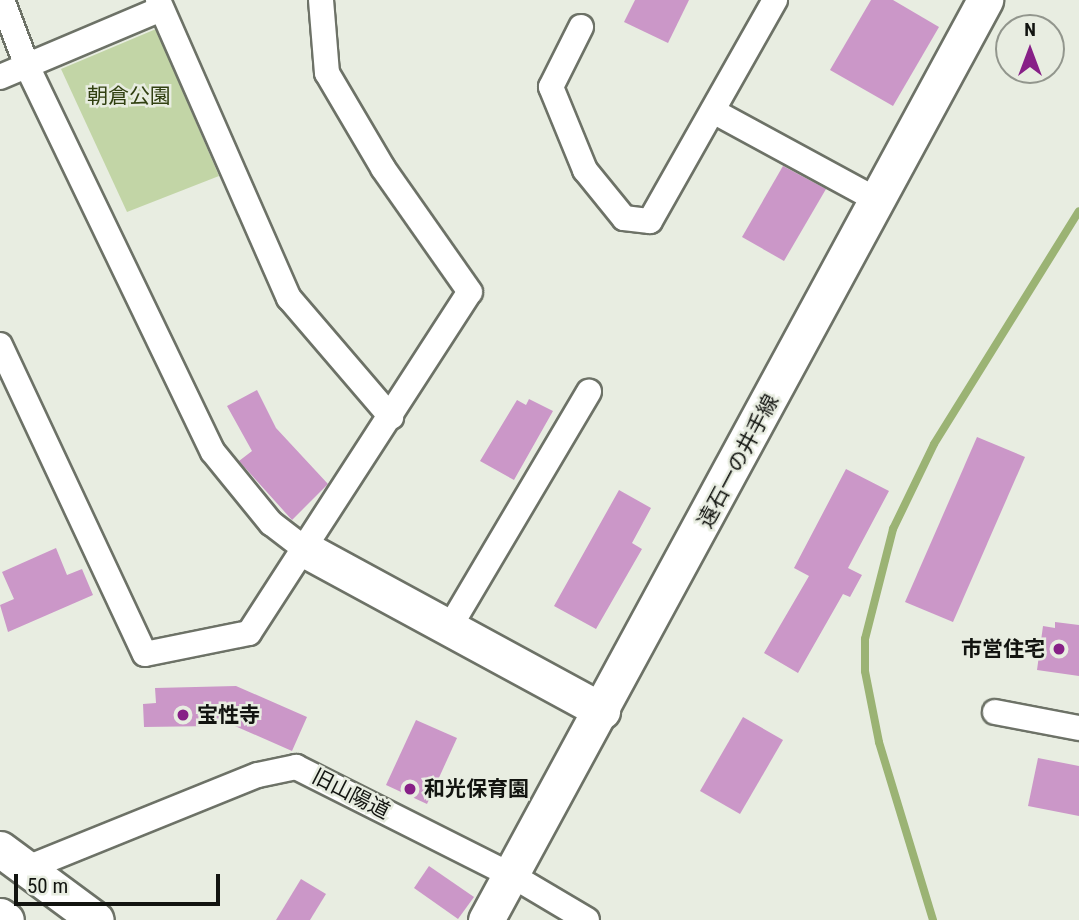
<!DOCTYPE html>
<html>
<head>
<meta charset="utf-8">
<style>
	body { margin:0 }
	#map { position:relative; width:1079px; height:920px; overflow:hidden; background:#e8ede1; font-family:"Roboto Condensed","Noto Sans JP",sans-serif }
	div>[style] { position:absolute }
	.green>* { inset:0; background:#c2d5a6 }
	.stream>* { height:8px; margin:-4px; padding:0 4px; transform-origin:4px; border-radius:4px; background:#9bb374 }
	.building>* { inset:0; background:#cb97c8 }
	.roads { filter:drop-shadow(2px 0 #6d7267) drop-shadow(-2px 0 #6d7267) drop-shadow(0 2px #6d7267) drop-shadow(0 -2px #6d7267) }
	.street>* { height:24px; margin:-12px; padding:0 12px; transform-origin:12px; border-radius:12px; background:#fff }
	.secondary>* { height:35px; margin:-17.5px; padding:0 17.5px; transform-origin:17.5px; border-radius:17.5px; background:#fff }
	.dots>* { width:19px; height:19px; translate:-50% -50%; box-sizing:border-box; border:4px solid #e8ede1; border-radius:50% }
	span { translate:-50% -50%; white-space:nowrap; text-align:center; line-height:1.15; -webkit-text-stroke:5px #e8ede1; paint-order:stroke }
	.park-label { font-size:21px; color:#314011 }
	.street-label { font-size:21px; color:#121410 }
	.poi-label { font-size:21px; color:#121410; font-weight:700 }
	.right { translate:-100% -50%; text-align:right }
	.left { translate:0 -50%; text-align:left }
	.north { position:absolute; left:995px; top:14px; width:70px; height:70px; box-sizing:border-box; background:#e8ede1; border:2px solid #92968d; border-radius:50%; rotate:0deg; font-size:19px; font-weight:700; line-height:28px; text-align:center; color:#121410 }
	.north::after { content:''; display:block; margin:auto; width:24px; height:32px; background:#872087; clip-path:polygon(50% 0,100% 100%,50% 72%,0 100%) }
	.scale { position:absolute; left:14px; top:874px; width:206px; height:32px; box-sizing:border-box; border:4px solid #121410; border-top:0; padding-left:9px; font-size:21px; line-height:24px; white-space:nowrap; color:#121410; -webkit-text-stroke:5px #e8ede1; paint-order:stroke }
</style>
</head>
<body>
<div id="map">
	<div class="green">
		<i style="clip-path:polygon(156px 29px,219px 176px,127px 212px,61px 69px)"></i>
	</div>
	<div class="stream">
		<i style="left:933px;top:920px;width:186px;rotate:-106.9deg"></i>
		<i style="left:879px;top:742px;width:72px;rotate:-101.2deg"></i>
		<i style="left:865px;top:671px;width:32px;rotate:-90deg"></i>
		<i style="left:865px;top:639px;width:114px;rotate:-75.7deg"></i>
		<i style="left:893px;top:529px;width:94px;rotate:-64.2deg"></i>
		<i style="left:934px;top:444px;width:274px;rotate:-58.1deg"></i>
	</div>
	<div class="building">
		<i style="clip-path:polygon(635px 0,689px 0,668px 43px,624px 22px)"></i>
		<i style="clip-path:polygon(871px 0,893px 0,939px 27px,893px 106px,830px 70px)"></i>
		<i style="clip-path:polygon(783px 166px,826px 189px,784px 261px,742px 237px)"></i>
		<i style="clip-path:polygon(257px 390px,276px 428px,328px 484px,292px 520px,239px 461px,252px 451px,227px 406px)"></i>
		<i style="clip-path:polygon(529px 399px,553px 411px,514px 480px,480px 461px,517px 400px,526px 405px)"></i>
		<i style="clip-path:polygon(977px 437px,1025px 457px,953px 622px,905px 602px)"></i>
		<i style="clip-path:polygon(846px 469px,889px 491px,848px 568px,862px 575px,850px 597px,843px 594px,798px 673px,764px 653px,809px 576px,794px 568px)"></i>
		<i style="clip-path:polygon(619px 490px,651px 508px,632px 543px,642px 549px,596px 629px,554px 606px)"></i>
		<i style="clip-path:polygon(56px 548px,67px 575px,82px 569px,93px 595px,8px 632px,0 605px,14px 599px,2px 572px)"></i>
		<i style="clip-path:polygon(1055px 622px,1079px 625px,1079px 676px,1037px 670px,1043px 626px,1055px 628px)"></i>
		<i style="clip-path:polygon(236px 686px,307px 717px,292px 751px,219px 719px,214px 726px,144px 727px,143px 704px,156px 703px,155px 688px)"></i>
		<i style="clip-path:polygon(743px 717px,783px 740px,740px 814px,700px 791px)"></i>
		<i style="clip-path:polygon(416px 720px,457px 738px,427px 804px,386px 785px)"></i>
		<i style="clip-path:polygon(1038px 758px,1079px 766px,1079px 816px,1028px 806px)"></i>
		<i style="clip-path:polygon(429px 866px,474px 897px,458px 919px,414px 888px)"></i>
		<i style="clip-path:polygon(301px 879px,326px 894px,310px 920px,276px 920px)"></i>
	</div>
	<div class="roads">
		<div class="street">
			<i style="left:2px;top:0;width:71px;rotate:69.3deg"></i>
			<i style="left:27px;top:66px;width:428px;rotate:64.3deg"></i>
			<i style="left:213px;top:452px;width:92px;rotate:50.8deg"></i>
			<i style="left:271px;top:523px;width:44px;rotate:37.6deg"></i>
			<i style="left:158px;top:0;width:326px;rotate:66.3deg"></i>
			<i style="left:289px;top:298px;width:157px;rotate:49.4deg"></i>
			<i style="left:581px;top:27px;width:67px;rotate:116.6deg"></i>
			<i style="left:551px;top:87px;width:90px;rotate:67.7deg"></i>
			<i style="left:585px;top:170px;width:62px;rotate:50.9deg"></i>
			<i style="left:624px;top:218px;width:26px;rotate:7deg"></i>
			<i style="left:650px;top:221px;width:254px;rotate:-60.5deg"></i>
			<i style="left:0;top:77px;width:175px;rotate:-22.9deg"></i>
			<i style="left:713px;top:111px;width:187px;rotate:28.5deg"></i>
			<i style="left:0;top:345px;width:341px;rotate:64.9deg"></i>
			<i style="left:145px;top:654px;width:106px;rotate:-11.4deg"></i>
			<i style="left:249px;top:633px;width:406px;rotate:-57.1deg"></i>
			<i style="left:470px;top:292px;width:151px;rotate:-125.1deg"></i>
			<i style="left:383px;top:168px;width:110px;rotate:-120.5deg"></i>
			<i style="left:327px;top:73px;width:73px;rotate:-94.7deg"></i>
			<i style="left:448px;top:630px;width:277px;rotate:-59.4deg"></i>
			<i style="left:995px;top:712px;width:86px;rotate:10.8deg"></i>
			<i style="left:25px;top:869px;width:251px;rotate:-22deg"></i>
			<i style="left:258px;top:775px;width:39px;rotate:-12deg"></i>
			<i style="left:296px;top:767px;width:243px;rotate:26.7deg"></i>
			<i style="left:513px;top:876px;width:86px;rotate:30.7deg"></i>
		</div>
		<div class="secondary">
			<i style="left:306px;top:550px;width:337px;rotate:28.5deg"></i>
			<i style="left:0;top:849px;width:119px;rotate:36.5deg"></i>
			<i style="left:0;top:916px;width:7px;rotate:34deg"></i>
			<i style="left:486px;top:920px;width:1047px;rotate:-61.52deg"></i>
		</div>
	</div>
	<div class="dots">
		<i style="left:1059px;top:649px;background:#872087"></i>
		<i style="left:183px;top:715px;background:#872087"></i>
		<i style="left:410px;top:789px;background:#872087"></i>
	</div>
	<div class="park-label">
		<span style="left:129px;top:96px">朝倉公園</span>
	</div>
	<div class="street-label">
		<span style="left:738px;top:461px;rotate:-62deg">遠石一の井手線</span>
		<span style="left:351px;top:794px;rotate:27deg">旧山陽道</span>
	</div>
	<div class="poi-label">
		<span class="right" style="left:1045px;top:649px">市営住宅</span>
		<span class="left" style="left:197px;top:715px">宝性寺</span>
		<span class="left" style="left:424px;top:789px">和光保育園</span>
	</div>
	<div class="north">N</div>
	<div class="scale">50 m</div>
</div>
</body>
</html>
